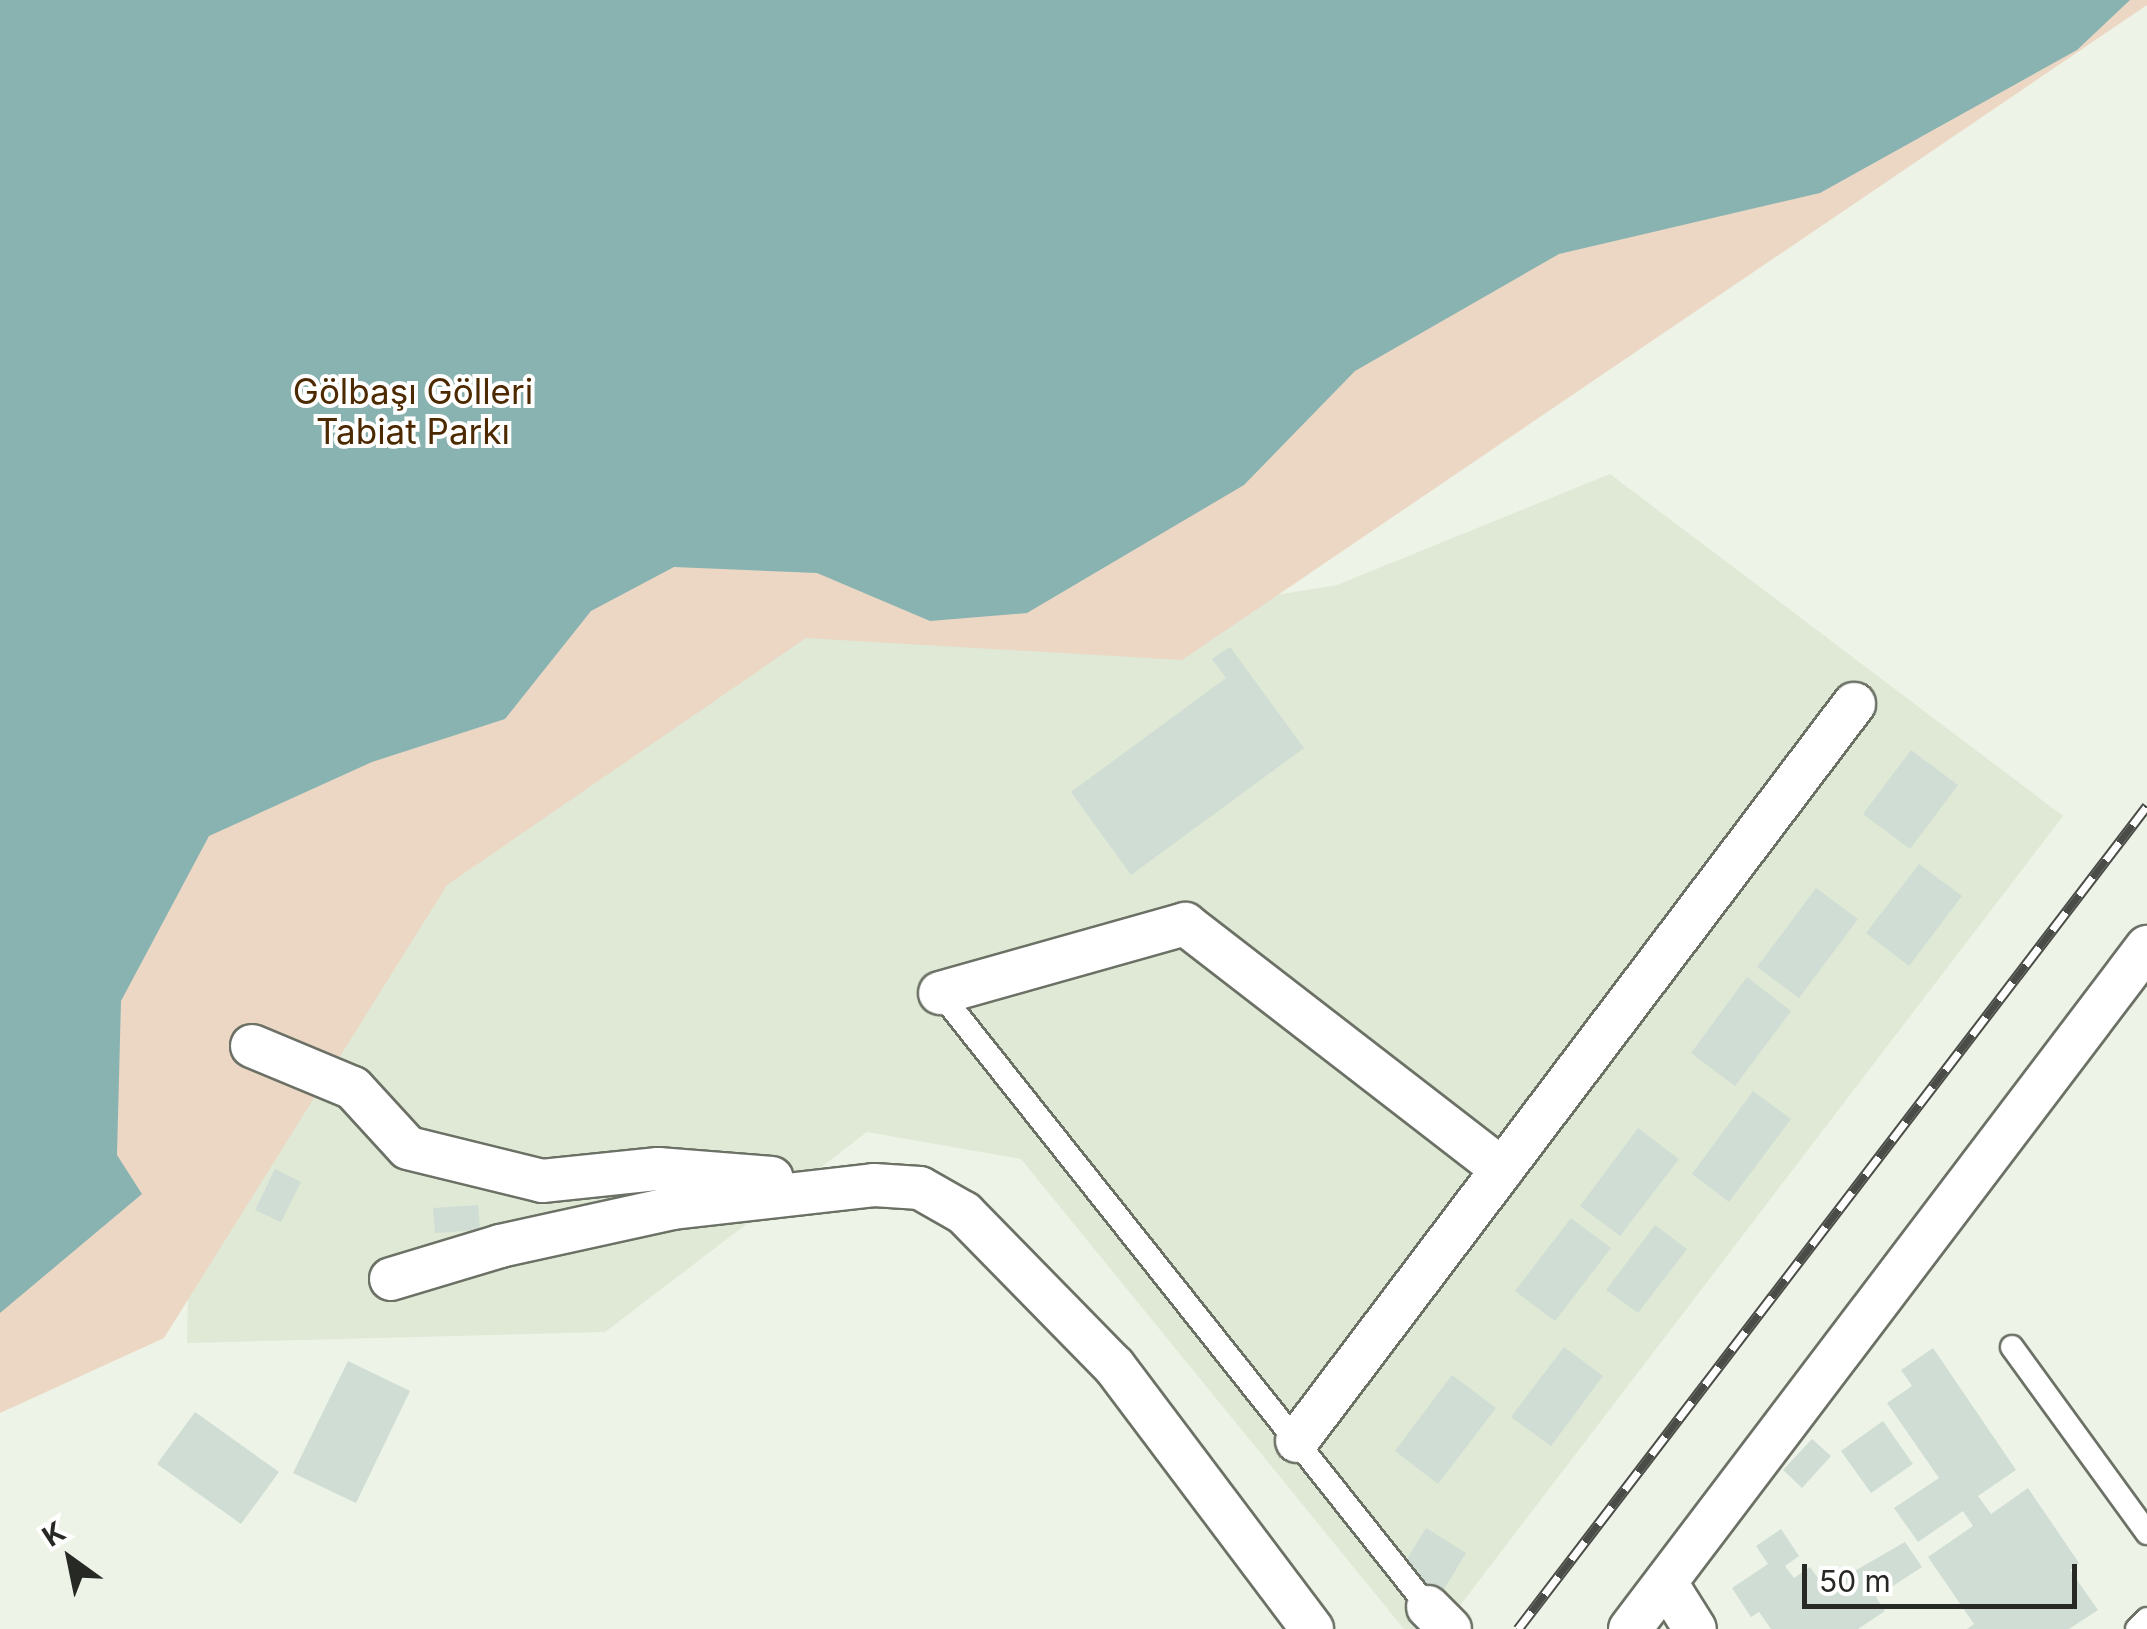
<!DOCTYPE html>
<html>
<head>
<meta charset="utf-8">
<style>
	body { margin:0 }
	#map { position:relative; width:2147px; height:1629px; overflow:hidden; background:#edf3e6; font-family:Inter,sans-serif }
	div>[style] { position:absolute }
	.built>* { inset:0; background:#dfe9d5 }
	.green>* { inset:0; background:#ecd7c5 }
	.water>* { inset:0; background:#89b3b1 }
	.building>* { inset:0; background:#cfddd5 }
	.roads { filter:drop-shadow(2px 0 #6c7166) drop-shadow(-2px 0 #6c7166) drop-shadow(0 2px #6c7166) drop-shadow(0 -2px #6c7166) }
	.service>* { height:22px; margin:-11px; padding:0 11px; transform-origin:11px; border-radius:11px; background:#fff }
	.minor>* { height:42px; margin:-21px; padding:0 21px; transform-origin:21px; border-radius:21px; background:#fff }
	.rail>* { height:11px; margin-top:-5.5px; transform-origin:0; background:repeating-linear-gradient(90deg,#fff 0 22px,#4a4c47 0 44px); box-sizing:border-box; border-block:2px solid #4a4c47 }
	span { translate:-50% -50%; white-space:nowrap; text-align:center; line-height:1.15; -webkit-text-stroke:8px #fff; paint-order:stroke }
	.park-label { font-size:35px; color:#4d2900 }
	.north { position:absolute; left:20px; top:1509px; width:100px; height:100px; -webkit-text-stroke:8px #fff; paint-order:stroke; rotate:327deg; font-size:28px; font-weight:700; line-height:40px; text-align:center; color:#272925 }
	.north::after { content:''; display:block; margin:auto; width:35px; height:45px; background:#272925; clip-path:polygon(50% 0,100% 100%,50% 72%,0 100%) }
	.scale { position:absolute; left:1802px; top:1564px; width:275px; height:45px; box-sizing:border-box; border:5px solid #272925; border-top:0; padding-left:12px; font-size:30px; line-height:35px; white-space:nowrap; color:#272925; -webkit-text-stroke:8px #fff; paint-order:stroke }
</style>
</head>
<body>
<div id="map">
	<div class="built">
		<i style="clip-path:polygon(1610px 474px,2063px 816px,1442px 1629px,1404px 1629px,1021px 1159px,867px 1132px,605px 1332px,187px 1343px,196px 986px,770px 598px,1078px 628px,1337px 585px)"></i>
	</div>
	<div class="green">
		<i style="clip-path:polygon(0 0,2147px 0,2147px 5px,1182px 660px,806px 638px,447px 885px,164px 1338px,0 1413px)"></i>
	</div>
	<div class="water">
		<i style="clip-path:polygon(0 0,2130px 0,2077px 50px,1820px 193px,1559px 254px,1355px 371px,1244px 485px,1027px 613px,930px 621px,817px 573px,674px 567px,591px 611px,505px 719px,372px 762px,209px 836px,121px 1001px,117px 1155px,142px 1194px,0 1313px)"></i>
	</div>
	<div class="building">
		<i style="clip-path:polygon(1230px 647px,1304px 748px,1131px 875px,1071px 792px,1226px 678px,1212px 659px)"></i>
		<i style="clip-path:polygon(1911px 750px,1958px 785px,1910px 849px,1863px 814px)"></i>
		<i style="clip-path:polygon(1919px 864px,1962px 896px,1909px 966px,1866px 933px)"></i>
		<i style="clip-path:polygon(1816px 888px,1858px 919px,1799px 998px,1757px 967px)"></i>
		<i style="clip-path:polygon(1747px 977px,1791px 1011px,1735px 1086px,1691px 1053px)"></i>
		<i style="clip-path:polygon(1753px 1091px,1791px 1119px,1729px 1202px,1692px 1174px)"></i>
		<i style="clip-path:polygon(1638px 1128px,1679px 1159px,1620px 1236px,1580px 1206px)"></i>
		<i style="clip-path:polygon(275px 1169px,301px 1182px,281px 1222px,255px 1210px)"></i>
		<i style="clip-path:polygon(478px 1205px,480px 1230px,435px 1233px,433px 1208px)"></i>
		<i style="clip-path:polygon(1571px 1218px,1611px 1248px,1555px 1321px,1515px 1291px)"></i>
		<i style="clip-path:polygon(1655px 1225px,1687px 1249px,1638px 1313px,1606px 1290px)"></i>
		<i style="clip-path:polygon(1564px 1347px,1603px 1376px,1551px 1446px,1511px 1417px)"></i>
		<i style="clip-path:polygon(1933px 1348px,2016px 1470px,1978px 1496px,1991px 1514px,2028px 1488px,2079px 1563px,2070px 1570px,2098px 1610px,2069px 1629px,1967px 1629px,1974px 1624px,1928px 1557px,1973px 1526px,1963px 1511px,1918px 1542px,1894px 1508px,1939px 1478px,1887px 1403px,1912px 1386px,1901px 1370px)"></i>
		<i style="clip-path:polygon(348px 1361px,410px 1391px,356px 1503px,293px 1473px)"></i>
		<i style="clip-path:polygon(1452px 1375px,1496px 1408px,1438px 1484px,1395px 1451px)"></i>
		<i style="clip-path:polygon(195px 1412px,279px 1472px,241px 1524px,157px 1464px)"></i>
		<i style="clip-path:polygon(1883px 1421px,1913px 1464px,1871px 1493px,1841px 1451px)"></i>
		<i style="clip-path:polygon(1812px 1439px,1831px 1456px,1802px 1488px,1783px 1470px)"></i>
		<i style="clip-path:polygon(1426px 1528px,1466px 1553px,1441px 1594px,1401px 1569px)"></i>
		<i style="clip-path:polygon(1781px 1529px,1799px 1556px,1785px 1566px,1794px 1578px,1810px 1567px,1825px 1588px,1905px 1542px,1922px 1567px,1876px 1597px,1885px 1611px,1858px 1629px,1771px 1629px,1759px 1612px,1751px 1617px,1732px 1588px,1768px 1564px,1756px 1546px)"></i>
	</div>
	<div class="roads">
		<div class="service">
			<i style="left:940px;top:993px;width:784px;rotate:51.52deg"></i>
			<i style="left:2012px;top:1347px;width:230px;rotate:54deg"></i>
			<i style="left:2137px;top:1629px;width:14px;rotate:-45deg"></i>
		</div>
		<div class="minor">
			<i style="left:940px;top:993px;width:255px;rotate:-15.7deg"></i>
			<i style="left:1185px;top:924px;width:401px;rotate:37.7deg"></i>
			<i style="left:252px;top:1046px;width:109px;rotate:22.6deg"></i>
			<i style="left:353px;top:1088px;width:81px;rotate:47.5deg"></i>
			<i style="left:408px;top:1148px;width:138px;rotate:13.8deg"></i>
			<i style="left:542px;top:1181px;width:117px;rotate:-5.9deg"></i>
			<i style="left:658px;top:1169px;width:114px;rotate:4.5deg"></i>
			<i style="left:391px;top:1279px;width:114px;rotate:-16.8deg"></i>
			<i style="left:500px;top:1246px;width:177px;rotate:-12.4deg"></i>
			<i style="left:673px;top:1208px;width:202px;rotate:-6.5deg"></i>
			<i style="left:874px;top:1185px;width:46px;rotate:3.7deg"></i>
			<i style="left:920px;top:1188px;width:51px;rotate:29.6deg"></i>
			<i style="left:964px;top:1213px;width:214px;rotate:45.6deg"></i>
			<i style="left:1114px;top:1366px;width:329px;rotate:53deg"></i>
			<i style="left:1297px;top:1441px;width:924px;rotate:-52.92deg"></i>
			<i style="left:1666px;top:1583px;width:54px;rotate:57.8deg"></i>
			<i style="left:1428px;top:1607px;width:31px;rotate:45deg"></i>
			<i style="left:1630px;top:1629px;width:856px;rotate:-52.84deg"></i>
		</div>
	</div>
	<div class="rail">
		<i style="left:1518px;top:1629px;width:1036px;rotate:-52.61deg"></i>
	</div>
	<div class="park-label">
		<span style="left:413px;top:411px">Gölbaşı Gölleri<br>Tabiat Parkı</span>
	</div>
	<div class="north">K</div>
	<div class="scale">50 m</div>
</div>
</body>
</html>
